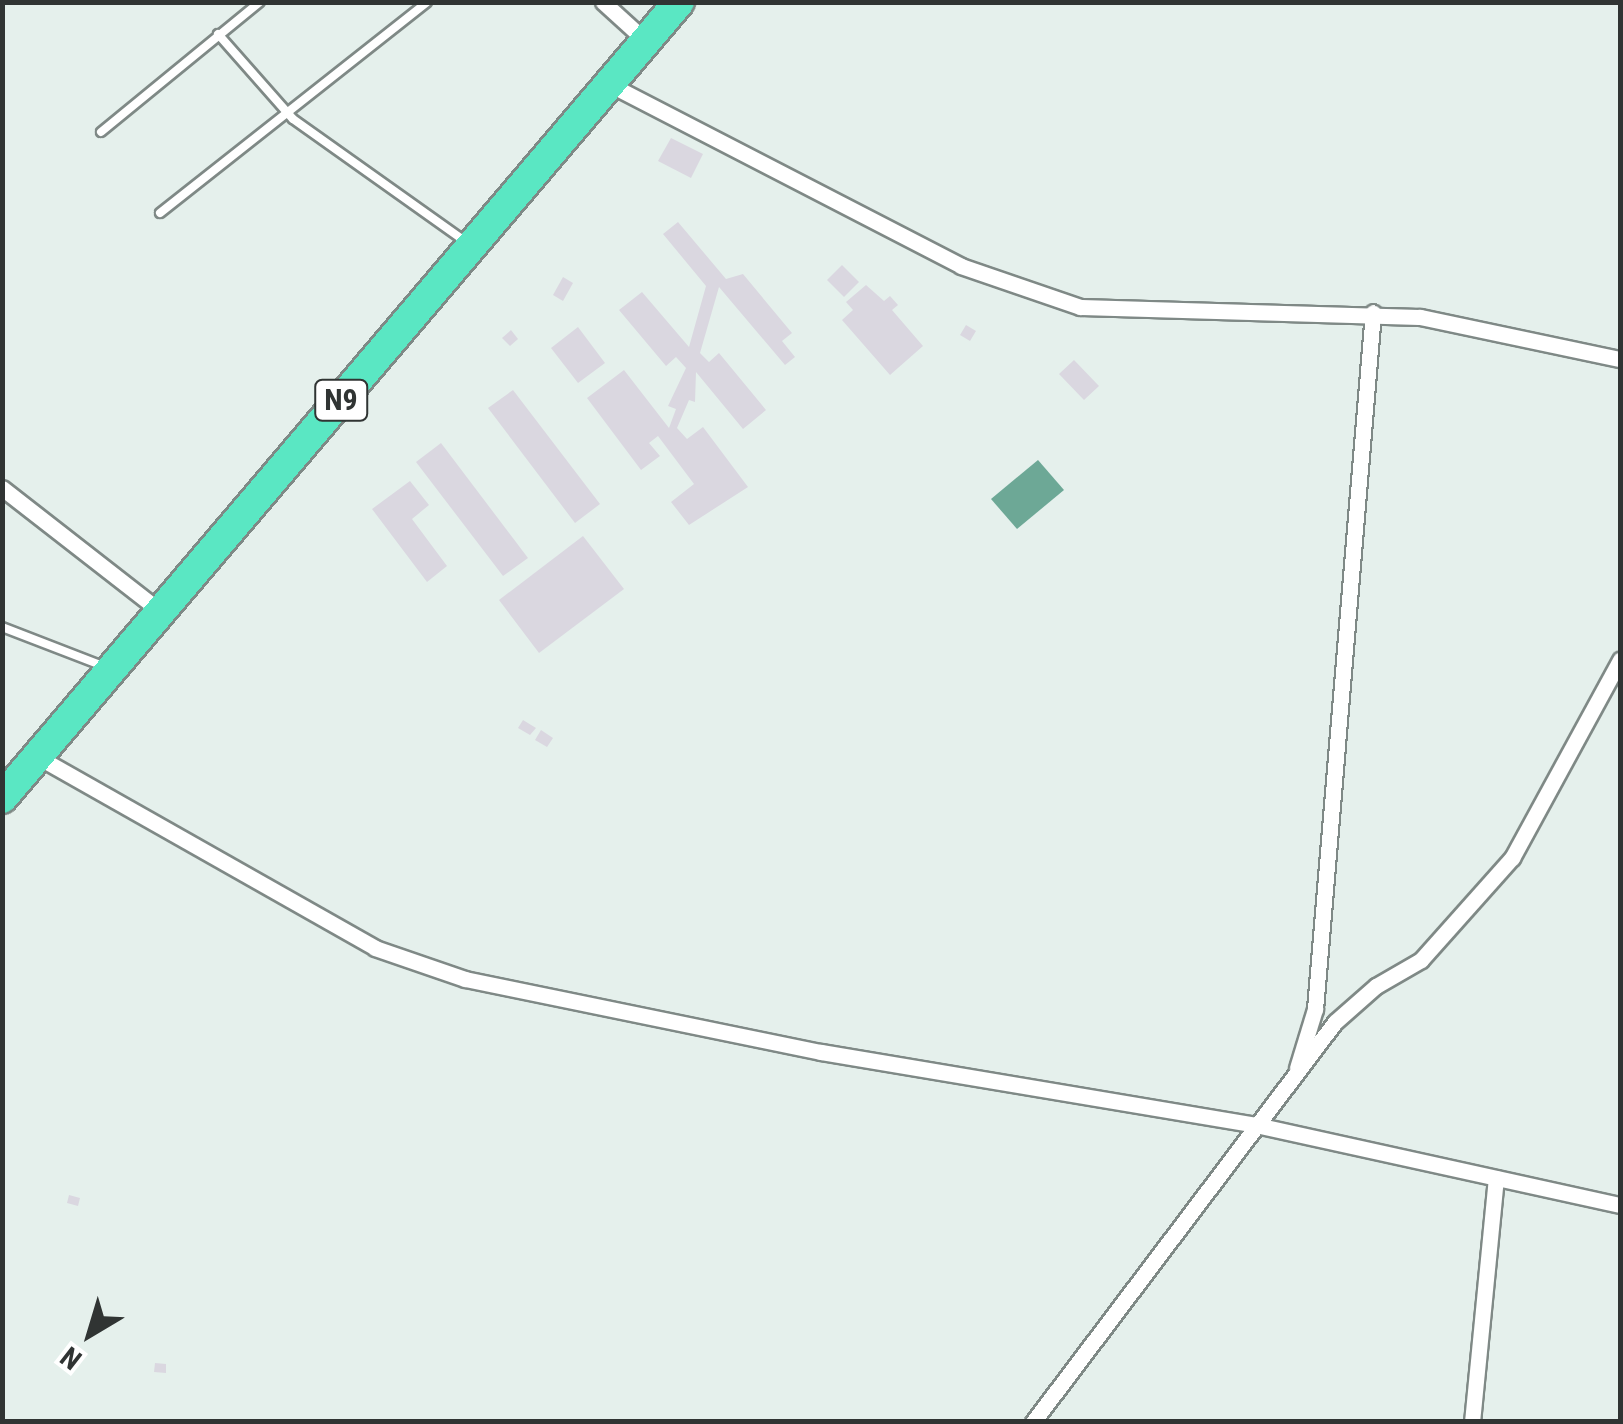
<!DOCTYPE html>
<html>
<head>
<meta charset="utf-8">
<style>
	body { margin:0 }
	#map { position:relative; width:1623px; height:1424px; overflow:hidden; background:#e5f0ec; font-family:"Roboto Condensed",sans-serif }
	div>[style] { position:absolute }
	.water>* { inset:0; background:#6da896 }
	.building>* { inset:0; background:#dad7e0 }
	.roads { filter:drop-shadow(2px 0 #7f8986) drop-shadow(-2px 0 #7f8986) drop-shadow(0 2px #7f8986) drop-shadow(0 -2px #7f8986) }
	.lane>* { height:8px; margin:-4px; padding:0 4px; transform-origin:4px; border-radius:4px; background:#fff }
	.street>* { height:15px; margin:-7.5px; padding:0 7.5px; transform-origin:7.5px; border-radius:7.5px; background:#fff }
	.highway>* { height:30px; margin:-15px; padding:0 15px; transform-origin:15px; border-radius:15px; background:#5ae7c3 }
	span { translate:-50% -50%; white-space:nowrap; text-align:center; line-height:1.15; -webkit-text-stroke:9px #fff; paint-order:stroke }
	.shield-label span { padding:2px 8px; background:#fff; border:2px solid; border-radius:8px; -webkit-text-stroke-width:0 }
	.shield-label { font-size:30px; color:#303433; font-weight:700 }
	.frame { position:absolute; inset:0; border:5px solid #303433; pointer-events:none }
	.north { position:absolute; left:40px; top:1284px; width:100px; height:100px; -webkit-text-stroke:8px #fff; paint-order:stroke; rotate:218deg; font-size:28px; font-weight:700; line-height:40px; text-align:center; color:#303433 }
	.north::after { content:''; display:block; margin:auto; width:35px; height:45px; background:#303433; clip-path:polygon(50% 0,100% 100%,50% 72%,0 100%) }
</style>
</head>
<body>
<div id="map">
	<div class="water">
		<i style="clip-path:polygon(1038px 460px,1064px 490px,1017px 529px,991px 499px)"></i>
	</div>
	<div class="building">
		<i style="clip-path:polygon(671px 138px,703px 154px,691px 178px,658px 161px)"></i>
		<i style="clip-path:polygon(678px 222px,726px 279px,743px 274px,792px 333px,782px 341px,795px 357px,785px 365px,719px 287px,700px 353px,709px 362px,719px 353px,766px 410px,743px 429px,696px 372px,695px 402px,689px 400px,677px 428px,687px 439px,703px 427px,748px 487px,689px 525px,671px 502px,694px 484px,658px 436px,649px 443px,660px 456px,641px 470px,587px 398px,624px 370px,669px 428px,676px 409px,668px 406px,686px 368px,676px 357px,666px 366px,619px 310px,642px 292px,689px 347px,706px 286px,663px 234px)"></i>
		<i style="clip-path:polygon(842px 265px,859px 282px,844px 297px,827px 280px)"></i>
		<i style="clip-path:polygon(563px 277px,573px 283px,563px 301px,553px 295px)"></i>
		<i style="clip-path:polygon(866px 285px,884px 301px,890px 296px,898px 305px,892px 310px,923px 346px,890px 375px,842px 320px,853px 310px,846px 302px)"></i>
		<i style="clip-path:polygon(966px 325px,976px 331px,970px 341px,960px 335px)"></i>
		<i style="clip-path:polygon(578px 327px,605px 363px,578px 383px,551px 348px)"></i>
		<i style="clip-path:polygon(511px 330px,518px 339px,510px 346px,502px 338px)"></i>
		<i style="clip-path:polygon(1074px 360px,1099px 386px,1084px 400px,1059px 374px)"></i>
		<i style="clip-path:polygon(513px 390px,600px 504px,575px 523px,488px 408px)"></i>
		<i style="clip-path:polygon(441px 443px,528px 558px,503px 576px,416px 462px)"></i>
		<i style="clip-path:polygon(410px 481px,429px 505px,412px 519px,447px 566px,427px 582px,372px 509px)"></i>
		<i style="clip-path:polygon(583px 536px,624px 589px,539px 653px,499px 600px)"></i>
		<i style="clip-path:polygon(523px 720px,536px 728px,530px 735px,518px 728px)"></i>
		<i style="clip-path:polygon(541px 730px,553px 738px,547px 747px,535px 740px)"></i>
		<i style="clip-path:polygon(69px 1195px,80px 1198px,78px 1206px,67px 1203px)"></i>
		<i style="clip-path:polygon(155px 1363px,166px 1364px,166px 1373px,154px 1372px)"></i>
	</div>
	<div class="roads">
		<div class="lane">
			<i style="left:218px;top:34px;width:113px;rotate:48.6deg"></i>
			<i style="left:293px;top:119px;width:212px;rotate:35.4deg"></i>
			<i style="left:101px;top:132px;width:205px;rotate:-39.3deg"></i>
			<i style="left:160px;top:213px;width:340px;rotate:-38.3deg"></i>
			<i style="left:2px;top:627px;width:108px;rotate:21.1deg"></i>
		</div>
		<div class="street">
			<i style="left:603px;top:2px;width:59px;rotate:42.3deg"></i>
			<i style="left:609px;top:84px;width:396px;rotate:27.3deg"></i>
			<i style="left:961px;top:266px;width:126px;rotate:19deg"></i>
			<i style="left:1080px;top:307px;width:340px;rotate:1.7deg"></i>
			<i style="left:1420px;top:317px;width:204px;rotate:11.9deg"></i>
			<i style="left:2px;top:488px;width:202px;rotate:37.9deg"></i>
			<i style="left:38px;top:757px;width:387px;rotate:29.5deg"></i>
			<i style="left:375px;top:948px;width:95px;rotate:19deg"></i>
			<i style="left:465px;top:979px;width:363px;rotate:11.6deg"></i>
			<i style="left:821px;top:1052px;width:441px;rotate:9.5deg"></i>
			<i style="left:1256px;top:1125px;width:373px;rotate:12.4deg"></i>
			<i style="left:1297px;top:1068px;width:62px;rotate:-73deg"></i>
			<i style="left:1315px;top:1009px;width:699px;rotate:-85.24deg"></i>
			<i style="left:1033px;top:1422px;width:501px;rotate:-52.95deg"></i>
			<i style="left:1335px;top:1022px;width:55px;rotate:-41.3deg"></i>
			<i style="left:1376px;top:986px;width:52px;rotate:-30deg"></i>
			<i style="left:1421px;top:960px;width:137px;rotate:-48.3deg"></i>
			<i style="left:1512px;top:858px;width:226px;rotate:-61.4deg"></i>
			<i style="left:1472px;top:1422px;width:245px;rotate:-84.4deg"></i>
		</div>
		<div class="highway">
			<i style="left:2px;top:798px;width:1045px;rotate:-49.62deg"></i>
		</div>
	</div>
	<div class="shield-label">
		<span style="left:341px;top:400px">N9</span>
	</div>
	<div class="frame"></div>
	<div class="north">N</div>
</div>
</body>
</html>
